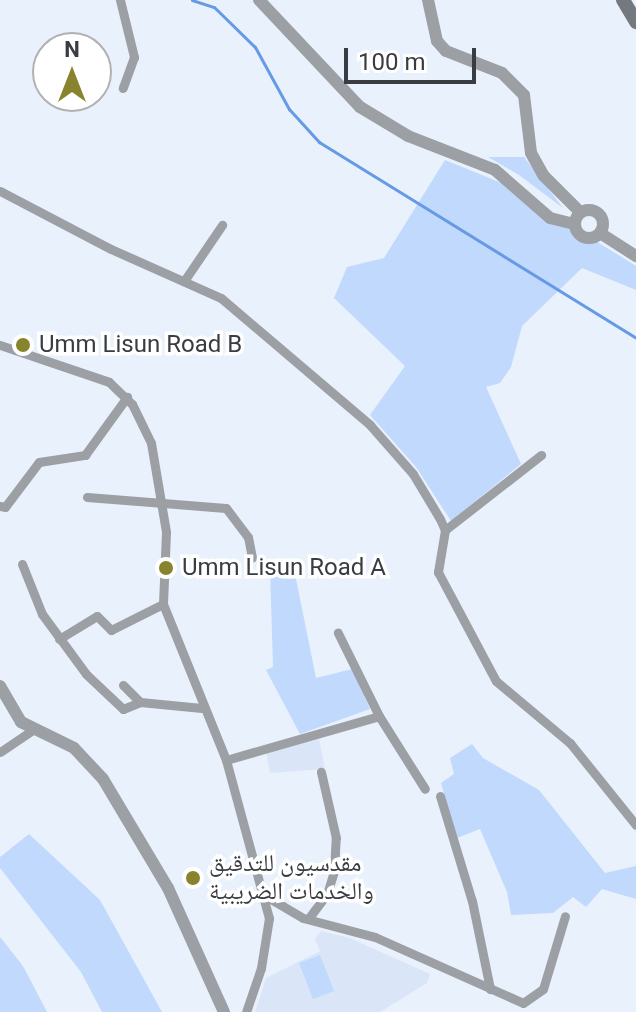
<!DOCTYPE html>
<html>
<head>
<meta charset="utf-8">
<style>
	body { margin:0 }
	#map { position:relative; width:636px; height:1012px; overflow:hidden; background:#e9f1fc; font-family:Roboto,"Noto Naskh Arabic",sans-serif }
	div>[style] { position:absolute }
	.built>* { inset:0; background:#dae6f8 }
	.green>* { inset:0; background:#c0d9fc }
	.stream>* { height:3px; margin:-1.5px; padding:0 1.5px; transform-origin:1.5px; border-radius:1.5px; background:#669ae4 }
	.minor>* { height:9px; margin:-4.5px; padding:0 4.5px; transform-origin:4.5px; border-radius:4.5px; background:#9c9fa4 }
	.tertiary>* { height:12px; margin:-6px; padding:0 6px; transform-origin:6px; border-radius:6px; background:#9c9fa4 }
	.tertiary>.ring { margin:-6px; padding:0; box-sizing:content-box; background:none; border:12px solid #9c9fa4; border-radius:50% }
	.secondary>* { height:14px; margin:-7px; padding:0 7px; transform-origin:7px; border-radius:7px; background:#747980 }
	.dots>* { width:22px; height:22px; translate:-50% -50%; box-sizing:border-box; border:4px solid #fff; border-radius:50% }
	span { translate:-50% -50%; white-space:nowrap; text-align:center; line-height:1.15; -webkit-text-stroke:7px #fff; paint-order:stroke }
	.poi-label { font-size:24px; color:#393c41 }
	.left { translate:0 -50%; text-align:left }
	.north { position:absolute; left:32px; top:32px; width:80px; height:80px; box-sizing:border-box; background:#fff; border:2px solid #b0b1b3; border-radius:50%; rotate:0deg; font-size:22px; font-weight:700; line-height:32px; text-align:center; color:#393c41 }
	.north::after { content:''; display:block; margin:auto; width:28px; height:36px; background:#87842d; clip-path:polygon(50% 0,100% 100%,50% 72%,0 100%) }
	.scale { position:absolute; left:344px; top:48px; width:132px; height:36px; box-sizing:border-box; border:4px solid #393c41; border-top:0; padding-left:10px; font-size:24px; line-height:28px; white-space:nowrap; color:#393c41; -webkit-text-stroke:6px #fff; paint-order:stroke }
</style>
</head>
<body>
<div id="map">
	<div class="built">
		<i style="clip-path:polygon(319px 739px,325px 769px,270px 773px,266px 752px)"></i>
		<i style="clip-path:polygon(321px 931px,350px 938px,430px 974px,427px 983px,380px 1012px,255px 1012px,266px 978px,320px 951px,315px 939px)"></i>
	</div>
	<div class="green">
		<i style="clip-path:polygon(488px 157px,524px 157px,563px 208px,519px 175px)"></i>
		<i style="clip-path:polygon(445px 160px,504px 184px,636px 266px,636px 290px,582px 268px,522px 326px,511px 367px,500px 383px,486px 387px,521px 464px,451px 521px,416px 467px,370px 415px,405px 366px,334px 298px,347px 267px,384px 258px)"></i>
		<i style="clip-path:polygon(270px 568px,294px 569px,316px 678px,352px 669px,370px 709px,300px 734px,266px 670px,273px 667px)"></i>
		<i style="clip-path:polygon(472px 744px,483px 758px,539px 790px,605px 873px,636px 866px,636px 899px,602px 889px,586px 907px,573px 897px,553px 913px,511px 915px,507px 892px,480px 829px,457px 838px,441px 783px,454px 774px,450px 758px)"></i>
		<i style="clip-path:polygon(29px 834px,100px 900px,162px 1012px,102px 1012px,81px 972px,0 868px,0 857px)"></i>
		<i style="clip-path:polygon(0 937px,23px 966px,47px 1012px,0 1012px)"></i>
		<i style="clip-path:polygon(320px 955px,334px 991px,313px 999px,299px 963px)"></i>
	</div>
	<div class="stream">
		<i style="left:192px;top:0;width:23px;rotate:18deg"></i>
		<i style="left:214px;top:7px;width:57px;rotate:44.3deg"></i>
		<i style="left:255px;top:47px;width:71px;rotate:61.3deg"></i>
		<i style="left:289px;top:109px;width:45px;rotate:47.7deg"></i>
		<i style="left:319px;top:142px;width:373px;rotate:31.7deg"></i>
	</div>
	<div class="minor">
		<i style="left:120px;top:0;width:59px;rotate:76.2deg"></i>
		<i style="left:134px;top:57px;width:33px;rotate:110deg"></i>
		<i style="left:0;top:191px;width:125px;rotate:27.6deg"></i>
		<i style="left:111px;top:249px;width:120px;rotate:24deg"></i>
		<i style="left:221px;top:298px;width:196px;rotate:40.4deg"></i>
		<i style="left:370px;top:425px;width:65px;rotate:48.7deg"></i>
		<i style="left:413px;top:474px;width:52px;rotate:59deg"></i>
		<i style="left:440px;top:519px;width:12px;rotate:66deg"></i>
		<i style="left:445px;top:530px;width:43px;rotate:99.5deg"></i>
		<i style="left:438px;top:572px;width:123px;rotate:62deg"></i>
		<i style="left:496px;top:681px;width:97px;rotate:40deg"></i>
		<i style="left:570px;top:743px;width:105px;rotate:51.2deg"></i>
		<i style="left:184px;top:281px;width:68px;rotate:-55.8deg"></i>
		<i style="left:0;top:345px;width:115px;rotate:18.7deg"></i>
		<i style="left:109px;top:382px;width:32px;rotate:44deg"></i>
		<i style="left:132px;top:404px;width:43px;rotate:64deg"></i>
		<i style="left:151px;top:443px;width:90px;rotate:80.4deg"></i>
		<i style="left:166px;top:532px;width:72px;rotate:92.4deg"></i>
		<i style="left:163px;top:604px;width:168px;rotate:68deg"></i>
		<i style="left:226px;top:760px;width:164px;rotate:74.8deg"></i>
		<i style="left:269px;top:918px;width:51px;rotate:99.1deg"></i>
		<i style="left:261px;top:968px;width:46px;rotate:108.8deg"></i>
		<i style="left:87px;top:497px;width:139px;rotate:4.5deg"></i>
		<i style="left:226px;top:508px;width:36px;rotate:53deg"></i>
		<i style="left:248px;top:537px;width:21px;rotate:79deg"></i>
		<i style="left:0;top:506px;width:5px;rotate:11deg"></i>
		<i style="left:5px;top:507px;width:56px;rotate:-52.9deg"></i>
		<i style="left:39px;top:462px;width:47px;rotate:-8.7deg"></i>
		<i style="left:85px;top:455px;width:72px;rotate:-54.1deg"></i>
		<i style="left:445px;top:530px;width:122px;rotate:-38deg"></i>
		<i style="left:22px;top:564px;width:54px;rotate:68.2deg"></i>
		<i style="left:42px;top:614px;width:74px;rotate:53.7deg"></i>
		<i style="left:86px;top:674px;width:51px;rotate:43.4deg"></i>
		<i style="left:123px;top:709px;width:18px;rotate:-22deg"></i>
		<i style="left:59px;top:639px;width:44px;rotate:-31.2deg"></i>
		<i style="left:97px;top:616px;width:20px;rotate:45deg"></i>
		<i style="left:111px;top:630px;width:58px;rotate:-26.6deg"></i>
		<i style="left:123px;top:685px;width:24px;rotate:45deg"></i>
		<i style="left:140px;top:702px;width:62px;rotate:5.5deg"></i>
		<i style="left:379px;top:716px;width:86px;rotate:57.8deg"></i>
		<i style="left:0;top:752px;width:37px;rotate:-34deg"></i>
		<i style="left:226px;top:760px;width:159px;rotate:-16deg"></i>
		<i style="left:379px;top:716px;width:93px;rotate:-116.3deg"></i>
		<i style="left:440px;top:796px;width:110px;rotate:73.1deg"></i>
		<i style="left:472px;top:901px;width:90px;rotate:78.4deg"></i>
		<i style="left:264px;top:895px;width:45px;rotate:30.5deg"></i>
		<i style="left:303px;top:918px;width:74px;rotate:14.8deg"></i>
		<i style="left:375px;top:937px;width:162px;rotate:24deg"></i>
		<i style="left:523px;top:1003px;width:24px;rotate:-35deg"></i>
		<i style="left:543px;top:989px;width:76px;rotate:-73.2deg"></i>
		<i style="left:308px;top:919px;width:31px;rotate:-53deg"></i>
		<i style="left:327px;top:894px;width:24px;rotate:-73deg"></i>
		<i style="left:334px;top:871px;width:33px;rotate:-87deg"></i>
		<i style="left:336px;top:838px;width:68px;rotate:-102.8deg"></i>
	</div>
	<div class="tertiary">
		<i style="left:259px;top:0;width:147px;rotate:46.7deg"></i>
		<i style="left:360px;top:107px;width:56px;rotate:31.1deg"></i>
		<i style="left:408px;top:136px;width:93px;rotate:21.3deg"></i>
		<i style="left:495px;top:170px;width:73px;rotate:41.1deg"></i>
		<i style="left:550px;top:218px;width:25px;rotate:14deg"></i>
		<i style="left:428px;top:0;width:42px;rotate:77.6deg"></i>
		<i style="left:437px;top:41px;width:13px;rotate:48deg"></i>
		<i style="left:446px;top:51px;width:60px;rotate:21.4deg"></i>
		<i style="left:502px;top:73px;width:31px;rotate:45deg"></i>
		<i style="left:524px;top:95px;width:58px;rotate:83.1deg"></i>
		<i style="left:531px;top:153px;width:26px;rotate:61deg"></i>
		<i style="left:544px;top:176px;width:51px;rotate:45deg"></i>
		<i class="ring" style="left:575px;top:210px;width:16px;height:16px"></i>
		<i style="left:600px;top:233px;width:43px;rotate:32.6deg"></i>
		<i style="left:0;top:686px;width:42px;rotate:59.7deg"></i>
		<i style="left:21px;top:722px;width:59px;rotate:26.1deg"></i>
		<i style="left:74px;top:748px;width:42px;rotate:46.9deg"></i>
		<i style="left:103px;top:779px;width:127px;rotate:59.2deg"></i>
		<i style="left:168px;top:888px;width:136px;rotate:65.7deg"></i>
	</div>
	<div class="secondary">
		<i style="left:623px;top:0;width:26px;rotate:59deg"></i>
	</div>
	<div class="dots">
		<i style="left:23px;top:345px;background:#87842d"></i>
		<i style="left:166px;top:568px;background:#87842d"></i>
		<i style="left:193px;top:878px;background:#87842d"></i>
	</div>
	<div class="poi-label">
		<span class="left" style="left:39px;top:345px">Umm Lisun Road B</span>
		<span class="left" style="left:182px;top:568px">Umm Lisun Road A</span>
		<span class="left" style="left:209px;top:878px">مقدسيون للتدقيق<br>والخدمات الضريبية</span>
	</div>
	<div class="north">N</div>
	<div class="scale">100 m</div>
</div>
</body>
</html>
